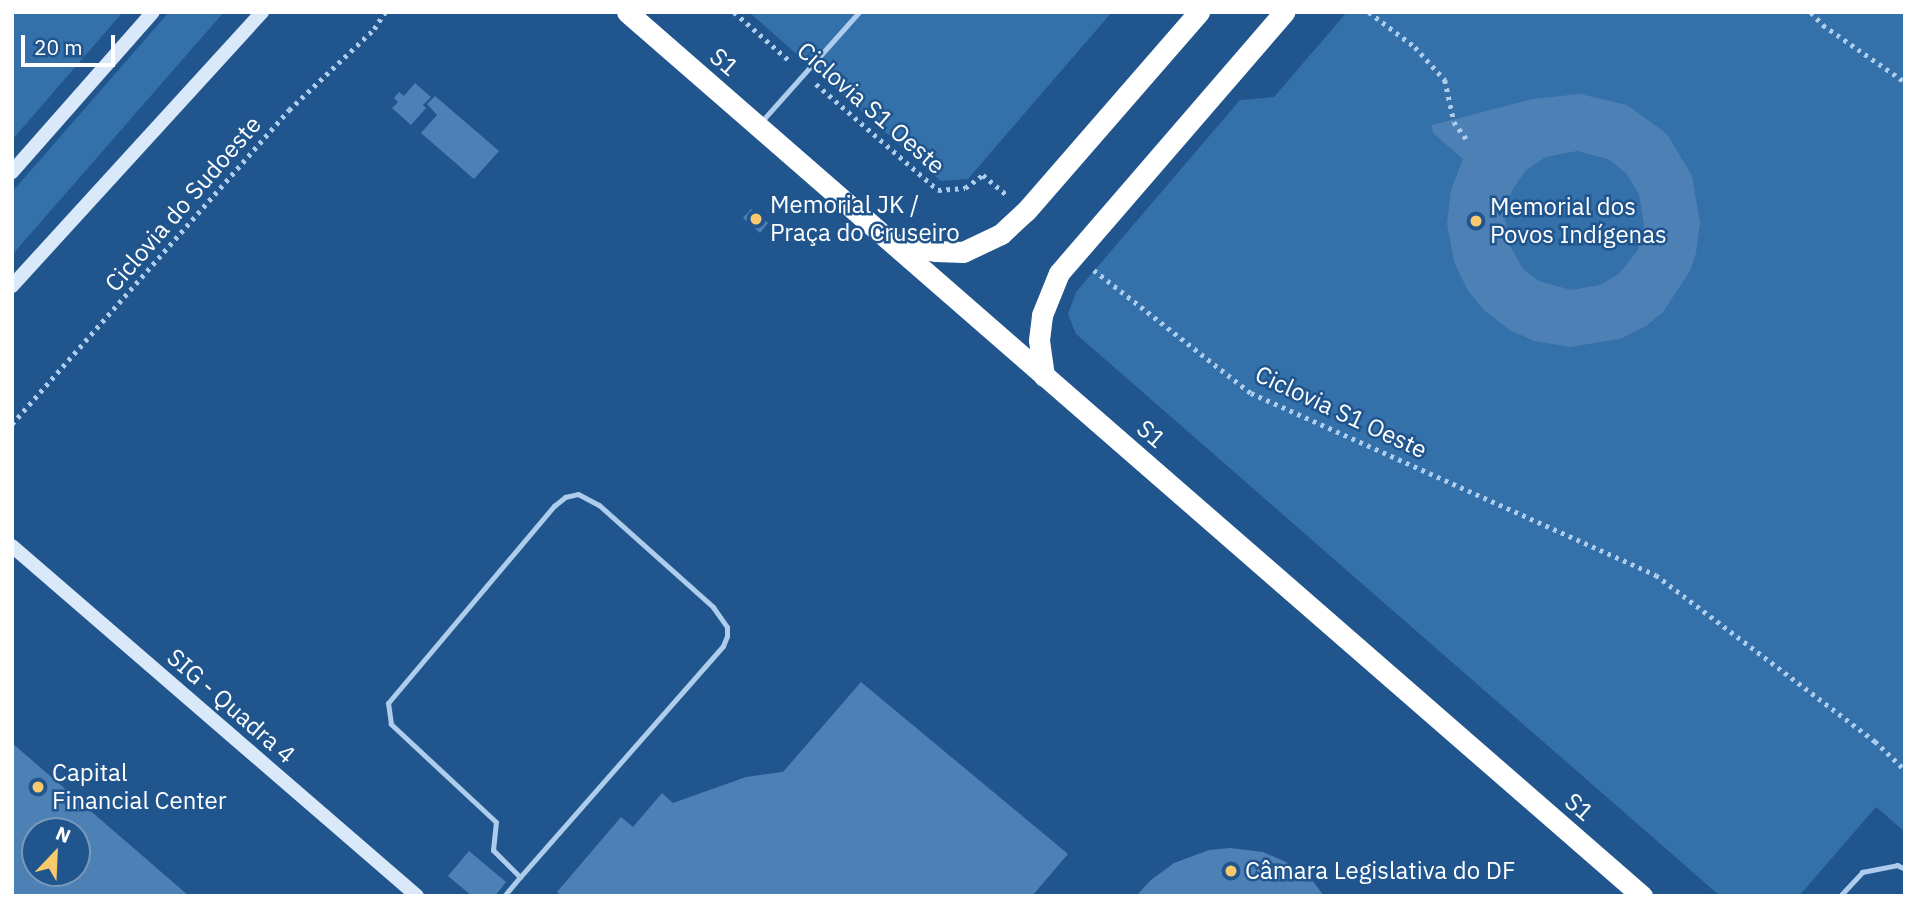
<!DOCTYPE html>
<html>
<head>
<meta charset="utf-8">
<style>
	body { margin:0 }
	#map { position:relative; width:1917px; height:908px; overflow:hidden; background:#20558d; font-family:"IBM Plex Sans",sans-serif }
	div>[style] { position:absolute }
	.green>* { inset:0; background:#3470aa }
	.building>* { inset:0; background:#4d81b6 }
	.path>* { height:4.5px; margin-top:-2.25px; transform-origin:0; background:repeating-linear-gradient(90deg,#aecdec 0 3.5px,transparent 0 8.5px) }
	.lane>* { height:5px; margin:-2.5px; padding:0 2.5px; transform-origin:2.5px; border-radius:2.5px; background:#aecdec }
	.secondary>* { height:14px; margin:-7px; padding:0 7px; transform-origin:7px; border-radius:7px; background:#d9e9f9 }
	.highway>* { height:21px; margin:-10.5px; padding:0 10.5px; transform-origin:10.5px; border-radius:10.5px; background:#fff }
	.dots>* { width:19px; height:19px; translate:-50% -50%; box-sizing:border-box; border:4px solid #20558d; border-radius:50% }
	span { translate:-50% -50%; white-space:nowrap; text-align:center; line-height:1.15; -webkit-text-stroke:5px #20558d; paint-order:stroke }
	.street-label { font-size:24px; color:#fff }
	.poi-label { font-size:24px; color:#fff }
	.left { translate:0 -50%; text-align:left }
	.frame { position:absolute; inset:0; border:14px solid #fff; pointer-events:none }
	.north { position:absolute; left:21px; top:817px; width:70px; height:70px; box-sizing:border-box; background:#20558d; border:2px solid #7999bb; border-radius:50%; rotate:23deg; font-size:19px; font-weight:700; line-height:28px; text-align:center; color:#fff }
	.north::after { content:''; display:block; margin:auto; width:24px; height:32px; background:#f9c96e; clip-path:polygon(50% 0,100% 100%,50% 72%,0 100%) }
	.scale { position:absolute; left:21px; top:35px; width:94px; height:32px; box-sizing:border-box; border:4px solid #fff; border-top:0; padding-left:9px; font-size:21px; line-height:24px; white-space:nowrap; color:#fff; -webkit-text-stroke:5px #20558d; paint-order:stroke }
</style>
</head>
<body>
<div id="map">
	<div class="green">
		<i style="clip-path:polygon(12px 12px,123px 12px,12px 140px)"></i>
		<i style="clip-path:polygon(169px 12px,224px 12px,12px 255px,12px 192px)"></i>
		<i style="clip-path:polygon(749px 12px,1112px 12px,968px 179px,941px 181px)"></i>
		<i style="clip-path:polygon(1347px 12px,1905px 12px,1905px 832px,1876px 807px,1799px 896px,1720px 896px,1076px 334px,1068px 314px,1076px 292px,1240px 100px,1274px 97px)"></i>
	</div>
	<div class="building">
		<i style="clip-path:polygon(415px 83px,431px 97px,423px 105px,426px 108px,411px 125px,392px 108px,398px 102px,394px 98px,399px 92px,404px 96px)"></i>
		<i style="clip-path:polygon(evenodd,1580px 94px,1627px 105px,1667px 134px,1692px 176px,1700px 223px,1696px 253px,1690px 271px,1663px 312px,1646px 326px,1620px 339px,1570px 347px,1534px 341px,1510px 330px,1484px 310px,1468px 291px,1454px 262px,1447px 223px,1451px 190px,1463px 159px,1433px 133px,1432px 125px,1533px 99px,1580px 94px,1577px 151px,1608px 159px,1626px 173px,1639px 194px,1644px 225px,1638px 250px,1620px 273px,1600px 285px,1571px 290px,1539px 281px,1523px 269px,1508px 242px,1505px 218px,1512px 190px,1526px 170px,1546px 157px,1577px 151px)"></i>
		<i style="clip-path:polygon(435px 96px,499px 151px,474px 179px,421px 133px,437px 115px,427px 104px)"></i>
		<i style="clip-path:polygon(751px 209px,768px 223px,760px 233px,743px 218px)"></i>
		<i style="clip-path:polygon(861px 682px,1068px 854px,1032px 896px,562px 896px,557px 892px,621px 817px,633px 827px,662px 793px,673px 803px,746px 777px,783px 772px)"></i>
		<i style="clip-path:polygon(evenodd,12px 743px,189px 896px,12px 896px,12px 743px,35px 831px,77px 831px,77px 873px,35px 873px,35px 831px)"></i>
		<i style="clip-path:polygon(1230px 848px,1263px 852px,1286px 862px,1312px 880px,1324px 896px,1136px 896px,1151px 880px,1174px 863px,1209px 850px)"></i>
		<i style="clip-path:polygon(469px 851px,506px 882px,495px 896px,472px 896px,448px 876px)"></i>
	</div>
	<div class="path">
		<i style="left:734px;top:12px;width:76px;rotate:41.3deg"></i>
		<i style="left:1369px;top:12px;width:58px;rotate:37.3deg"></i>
		<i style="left:1415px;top:47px;width:45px;rotate:47.7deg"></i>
		<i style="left:1445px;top:80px;width:43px;rotate:77.9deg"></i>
		<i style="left:1454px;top:122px;width:24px;rotate:54deg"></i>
		<i style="left:1811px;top:12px;width:18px;rotate:47deg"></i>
		<i style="left:1823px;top:25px;width:100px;rotate:34.8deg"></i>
		<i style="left:816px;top:84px;width:162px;rotate:41deg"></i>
		<i style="left:938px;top:190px;width:27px;rotate:-4deg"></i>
		<i style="left:965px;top:188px;width:22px;rotate:-36deg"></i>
		<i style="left:983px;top:175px;width:33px;rotate:40deg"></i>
		<i style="left:1094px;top:270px;width:199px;rotate:38.1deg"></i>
		<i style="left:1251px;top:393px;width:444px;rotate:24.2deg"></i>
		<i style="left:1656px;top:575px;width:275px;rotate:37.2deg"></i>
		<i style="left:1875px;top:741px;width:42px;rotate:44deg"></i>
		<i style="left:12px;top:424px;width:419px;rotate:-48.6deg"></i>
		<i style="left:289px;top:110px;width:117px;rotate:-43.6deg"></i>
		<i style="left:374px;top:29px;width:20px;rotate:-57deg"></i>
	</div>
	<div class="lane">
		<i style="left:761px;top:122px;width:147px;rotate:-48.3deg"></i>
		<i style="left:578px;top:494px;width:24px;rotate:28deg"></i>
		<i style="left:599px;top:505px;width:153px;rotate:41.8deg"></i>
		<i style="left:713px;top:607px;width:24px;rotate:55deg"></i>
		<i style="left:727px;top:627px;width:9px;rotate:90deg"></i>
		<i style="left:727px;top:636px;width:11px;rotate:112deg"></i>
		<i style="left:723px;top:646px;width:308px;rotate:131.3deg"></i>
		<i style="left:520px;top:877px;width:38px;rotate:-135deg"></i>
		<i style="left:493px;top:850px;width:28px;rotate:-84deg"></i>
		<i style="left:496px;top:822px;width:144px;rotate:-137deg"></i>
		<i style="left:391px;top:724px;width:21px;rotate:-98deg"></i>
		<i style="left:388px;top:703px;width:258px;rotate:-49.9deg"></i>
		<i style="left:554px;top:506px;width:14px;rotate:-39deg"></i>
		<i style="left:565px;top:497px;width:13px;rotate:-13deg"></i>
		<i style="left:504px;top:896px;width:25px;rotate:-50deg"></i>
		<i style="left:1840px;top:896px;width:33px;rotate:-47deg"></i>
		<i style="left:1862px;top:872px;width:36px;rotate:-11deg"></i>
		<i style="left:1897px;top:865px;width:9px;rotate:27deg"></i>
	</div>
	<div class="secondary">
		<i style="left:12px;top:172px;width:213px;rotate:-48.6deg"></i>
		<i style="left:12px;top:286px;width:371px;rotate:-47.6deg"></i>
		<i style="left:12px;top:546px;width:535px;rotate:40.83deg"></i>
	</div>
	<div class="highway">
		<i style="left:627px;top:12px;width:1346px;rotate:41.05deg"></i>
		<i style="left:896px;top:244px;width:41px;rotate:9.9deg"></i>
		<i style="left:936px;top:251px;width:27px;rotate:2deg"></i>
		<i style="left:963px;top:252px;width:42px;rotate:-25.3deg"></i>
		<i style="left:1001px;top:234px;width:34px;rotate:-43deg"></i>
		<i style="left:1026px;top:211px;width:264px;rotate:-49deg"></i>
		<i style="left:1044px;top:376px;width:36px;rotate:-98deg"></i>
		<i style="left:1039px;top:340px;width:25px;rotate:-83deg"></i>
		<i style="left:1042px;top:315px;width:45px;rotate:-68deg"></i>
		<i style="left:1059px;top:273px;width:345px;rotate:-49.2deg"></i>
	</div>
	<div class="dots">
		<i style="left:756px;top:219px;background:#f9c96e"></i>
		<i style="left:1476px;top:221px;background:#f9c96e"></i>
		<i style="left:38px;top:787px;background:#f9c96e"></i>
		<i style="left:1231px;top:871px;background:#f9c96e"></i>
	</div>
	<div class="street-label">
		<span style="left:724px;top:62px;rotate:41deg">S1</span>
		<span style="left:871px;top:108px;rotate:41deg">Ciclovia S1 Oeste</span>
		<span style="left:183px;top:204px;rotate:-49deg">Ciclovia do Sudoeste</span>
		<span style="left:1341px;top:412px;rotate:25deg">Ciclovia S1 Oeste</span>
		<span style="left:1151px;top:434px;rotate:41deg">S1</span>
		<span style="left:231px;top:706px;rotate:41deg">SIG - Quadra 4</span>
		<span style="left:1579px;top:807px;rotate:41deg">S1</span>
	</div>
	<div class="poi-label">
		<span class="left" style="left:770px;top:219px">Memorial JK /<br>Praça do Cruseiro</span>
		<span class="left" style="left:1490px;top:221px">Memorial dos<br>Povos Indígenas</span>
		<span class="left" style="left:52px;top:787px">Capital<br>Financial Center</span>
		<span class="left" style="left:1245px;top:871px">Câmara Legislativa do DF</span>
	</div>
	<div class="frame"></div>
	<div class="north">N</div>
	<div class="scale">20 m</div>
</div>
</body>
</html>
